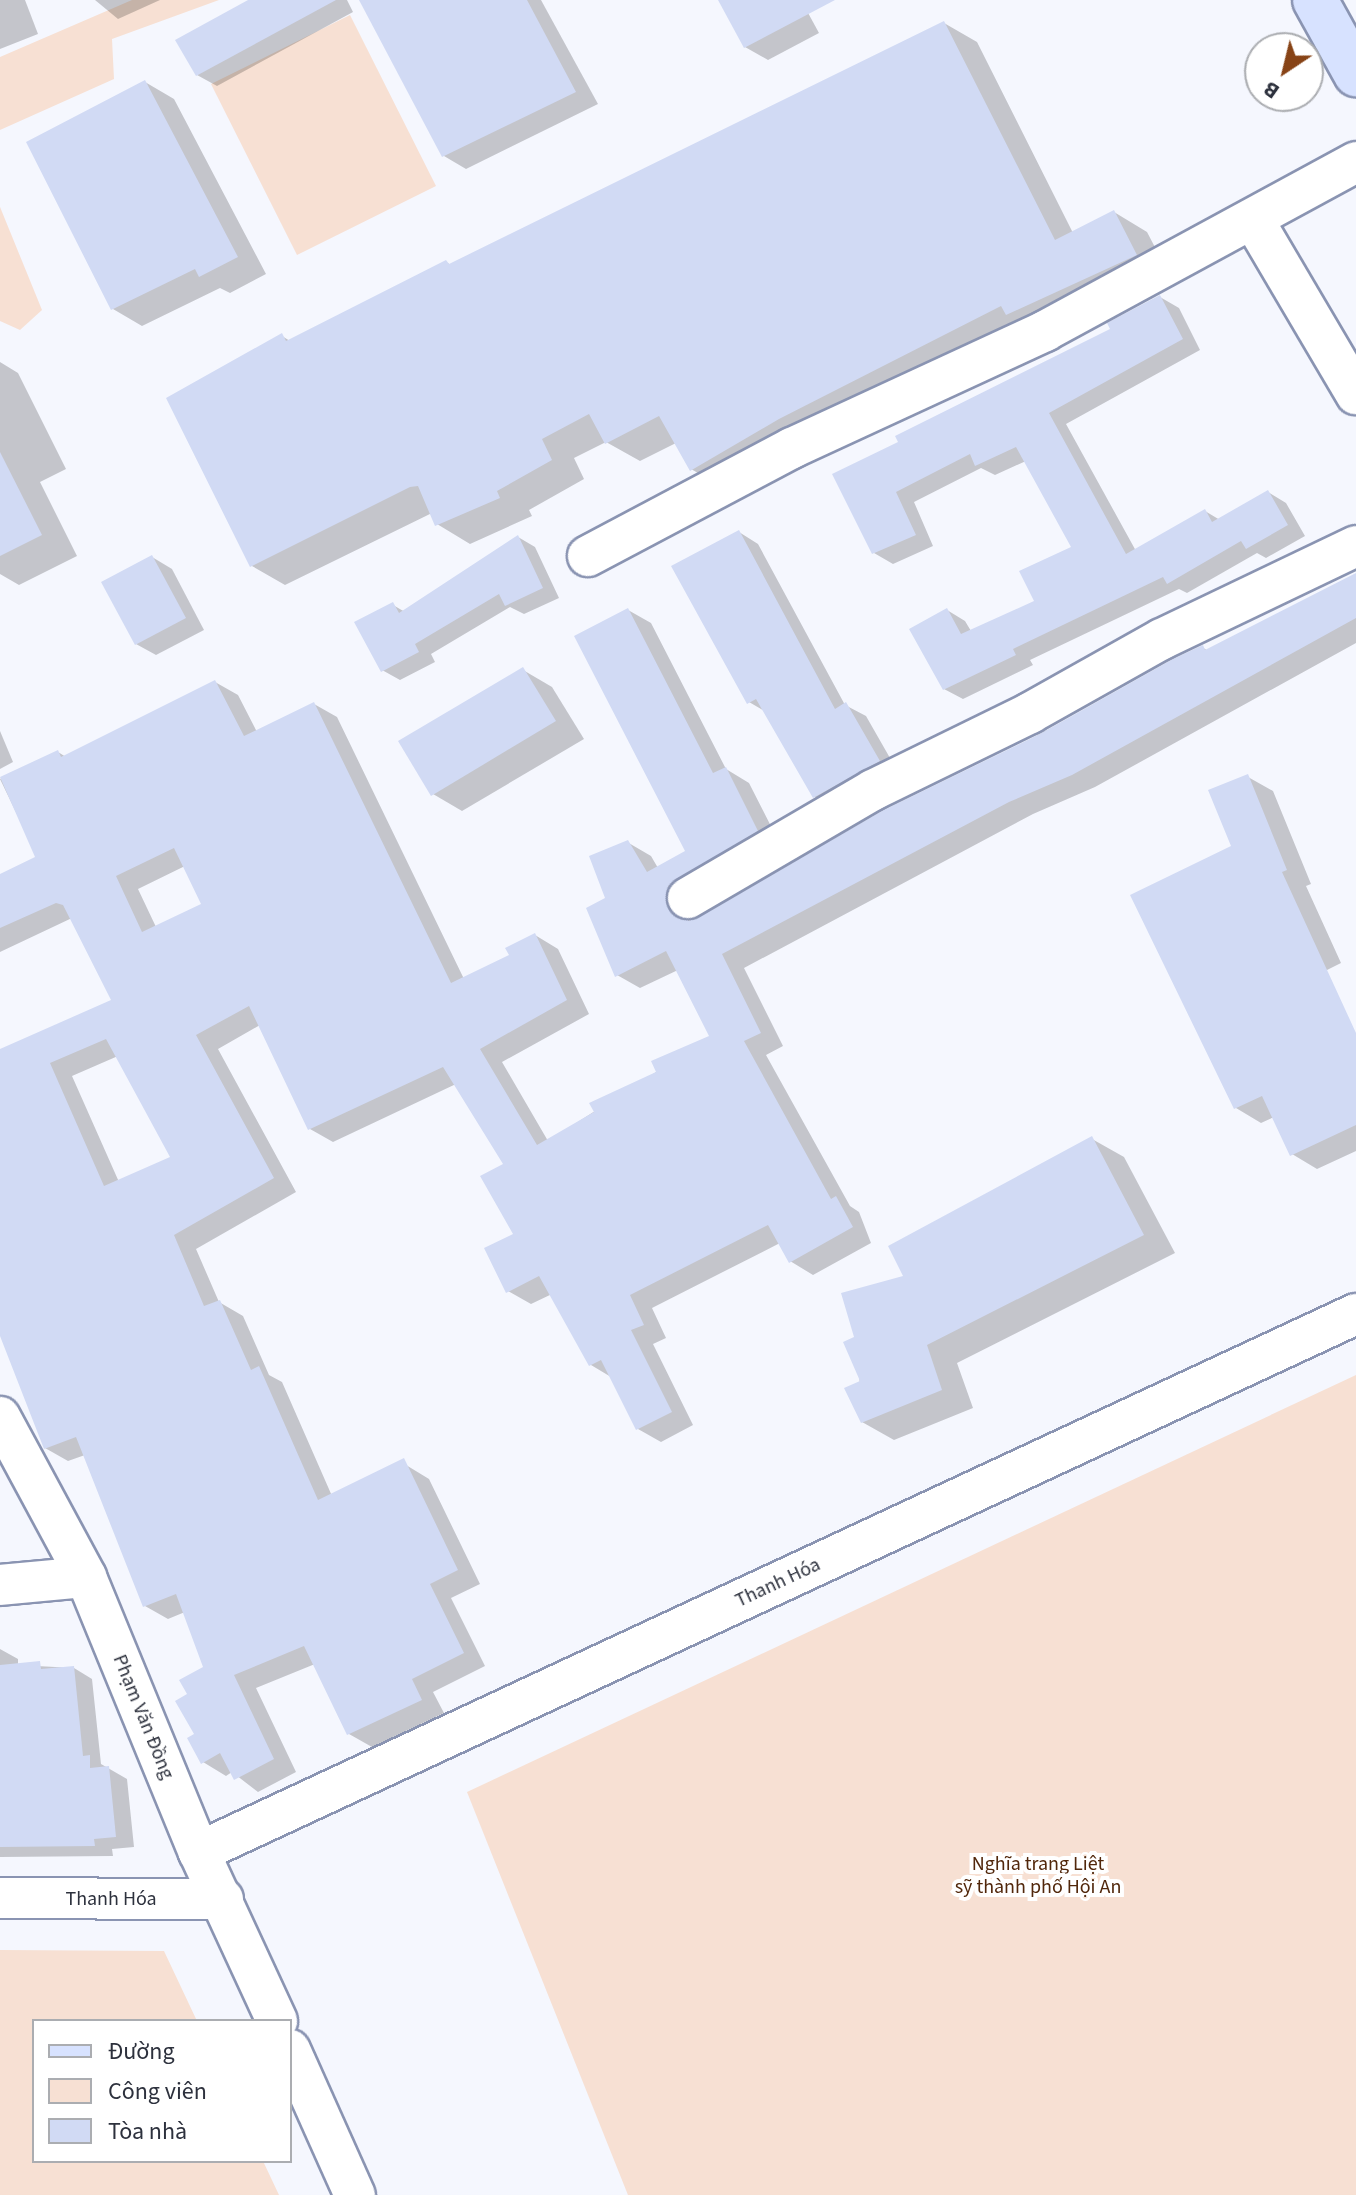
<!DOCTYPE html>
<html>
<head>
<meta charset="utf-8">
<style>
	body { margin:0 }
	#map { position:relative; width:1356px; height:2195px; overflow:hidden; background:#f5f7fe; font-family:"Source Sans 3",sans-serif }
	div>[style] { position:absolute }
	.green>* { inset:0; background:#f7e0d3 }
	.shadow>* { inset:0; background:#0003 }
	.building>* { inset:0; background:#d1daf4 }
	.roads { filter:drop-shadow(2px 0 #8a94b2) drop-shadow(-2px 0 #8a94b2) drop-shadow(0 2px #8a94b2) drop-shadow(0 -2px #8a94b2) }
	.minor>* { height:40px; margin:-20px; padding:0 20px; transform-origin:20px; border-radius:20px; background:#fff }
	.major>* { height:44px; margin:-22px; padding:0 22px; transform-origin:22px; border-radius:22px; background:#d7e2ff }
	span { translate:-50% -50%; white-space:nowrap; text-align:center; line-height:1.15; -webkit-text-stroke:8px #fff; paint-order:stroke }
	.street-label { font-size:20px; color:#2d313d }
	.park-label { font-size:20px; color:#51270b }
	.legend { position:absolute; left:32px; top:2019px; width:260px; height:144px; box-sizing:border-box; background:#fff; border:2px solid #abadb1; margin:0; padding:10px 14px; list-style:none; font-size:24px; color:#2d313d }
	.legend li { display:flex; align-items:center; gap:16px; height:40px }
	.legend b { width:40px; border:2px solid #abadb1 }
	.north { position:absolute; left:1244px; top:32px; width:80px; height:80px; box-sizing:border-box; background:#fff; border:2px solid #abadb1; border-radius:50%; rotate:215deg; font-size:22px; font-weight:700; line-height:32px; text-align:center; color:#2d313d }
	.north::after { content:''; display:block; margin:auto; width:28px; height:36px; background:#874316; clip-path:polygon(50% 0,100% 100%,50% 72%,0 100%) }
</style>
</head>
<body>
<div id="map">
	<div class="green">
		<i style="clip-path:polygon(132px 0,219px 0,112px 39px,114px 79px,0 130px,0 57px)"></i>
		<i style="clip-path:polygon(350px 15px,436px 186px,297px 255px,211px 84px)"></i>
		<i style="clip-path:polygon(0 207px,42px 310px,20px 330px,0 321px)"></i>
		<i style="clip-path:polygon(1356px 1375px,1356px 2195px,628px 2195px,467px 1792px)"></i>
		<i style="clip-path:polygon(0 1950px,164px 1951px,197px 2021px,34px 2021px,34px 2161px,263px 2161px,279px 2195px,0 2195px)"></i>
	</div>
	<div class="shadow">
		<i style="clip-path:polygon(0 0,25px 0,38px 34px,0 49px)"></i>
		<i style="clip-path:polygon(95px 0,160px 0,118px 19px)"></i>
		<i style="clip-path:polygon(252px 0,347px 0,353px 12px,217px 86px,197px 75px)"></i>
		<i style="clip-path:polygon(367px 0,541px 0,598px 104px,466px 169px,444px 156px)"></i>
		<i style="clip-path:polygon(720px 0,801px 0,819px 33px,768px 60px,745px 47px)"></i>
		<i style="clip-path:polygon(944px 23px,977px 42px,1073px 233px,1114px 212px,1147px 232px,1169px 274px,724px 488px,691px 469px,676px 443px,640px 461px,606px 442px,574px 458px,584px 479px,529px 510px,532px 516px,470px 544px,437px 524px,432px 513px,285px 585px,252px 566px,282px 336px,290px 341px,446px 262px,451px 265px)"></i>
		<i style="clip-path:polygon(145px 82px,174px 99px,266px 274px,230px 293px,220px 288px,142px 326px,113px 309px)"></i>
		<i style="clip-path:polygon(1160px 297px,1179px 308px,1200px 350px,1066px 424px,1136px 551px,1205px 511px,1220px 520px,1268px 492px,1286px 503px,1305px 536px,1266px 558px,1257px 553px,1187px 593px,1179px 589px,1030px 660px,1033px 665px,963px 699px,944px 689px,947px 610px,965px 621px,971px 631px,1037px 602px,1073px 547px,1026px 461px,995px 475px,981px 468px,914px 502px,933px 546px,893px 564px,874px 553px,901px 443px,1113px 330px)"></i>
		<i style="clip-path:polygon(0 362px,18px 373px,66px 469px,40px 482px,77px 556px,19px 585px,0 574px)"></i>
		<i style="clip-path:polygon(739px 532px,758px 544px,845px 705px,866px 716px,898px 772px,834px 808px,815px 797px,766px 712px,749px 702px)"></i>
		<i style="clip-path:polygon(518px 537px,535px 547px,559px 598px,524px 614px,510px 607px,431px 654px,435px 662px,400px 680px,382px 670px,393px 605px,405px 612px)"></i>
		<i style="clip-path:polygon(152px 557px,172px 569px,204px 630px,156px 655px,136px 644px)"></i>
		<i style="clip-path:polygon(evenodd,1356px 575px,1356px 643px,1095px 787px,1033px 814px,744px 968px,783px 1046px,766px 1055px,850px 1206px,859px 1212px,871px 1243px,813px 1275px,790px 1261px,780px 1243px,652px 1308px,666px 1338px,653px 1344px,693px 1425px,661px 1442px,638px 1429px,611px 1377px,591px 1365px,552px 1294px,531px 1304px,508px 1291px,515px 1235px,506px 1164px,456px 1084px,333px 1142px,310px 1129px,260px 1025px,218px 1049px,296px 1192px,196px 1249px,219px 1302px,243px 1316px,269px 1375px,282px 1382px,332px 1496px,406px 1465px,429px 1479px,480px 1584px,451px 1598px,485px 1666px,433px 1692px,444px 1713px,372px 1747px,349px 1734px,315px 1664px,256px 1688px,296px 1772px,258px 1792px,232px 1772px,226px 1776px,203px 1762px,189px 1695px,205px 1668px,185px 1612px,168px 1619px,145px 1606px,85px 1455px,68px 1461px,45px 1448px,0 1315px,0 1051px,114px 1001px,72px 918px,0 952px,0 876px,38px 858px,0 779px,58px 752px,66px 757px,215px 682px,238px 695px,257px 732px,314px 704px,337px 717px,464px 979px,511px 956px,535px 935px,558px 949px,589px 1014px,502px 1062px,548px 1141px,711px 1037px,678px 970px,640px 988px,617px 975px,608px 899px,627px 842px,651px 856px,658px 868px,687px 852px,628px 610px,651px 623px,726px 769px,749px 783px,780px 844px,691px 899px,691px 922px,1202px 647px,1208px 651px,1356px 575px,185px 866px,204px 905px,156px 927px,138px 889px,185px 866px,1356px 575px,118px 1056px,172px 1158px,119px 1182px,72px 1076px,118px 1056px)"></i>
		<i style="clip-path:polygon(523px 670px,552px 687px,584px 739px,462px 811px,433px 794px)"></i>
		<i style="clip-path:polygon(0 731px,13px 762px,0 769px)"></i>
		<i style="clip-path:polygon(1248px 777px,1273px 791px,1311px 884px,1306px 886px,1341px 963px,1317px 975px,1356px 1059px,1356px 1151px,1317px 1169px,1292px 1154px,1274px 1117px,1261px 1123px,1236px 1108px,1234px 846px)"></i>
		<i style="clip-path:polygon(1092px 1139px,1124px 1157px,1175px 1253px,957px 1363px,973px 1408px,894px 1440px,862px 1422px,857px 1338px,906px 1277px)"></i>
		<i style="clip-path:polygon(0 1649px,18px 1659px,18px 1665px,74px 1668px,92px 1679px,101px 1764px,127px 1779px,134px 1847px,112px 1849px,113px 1856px,0 1857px)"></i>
	</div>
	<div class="building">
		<i style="clip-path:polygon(248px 0,336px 0,196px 76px,175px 40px)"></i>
		<i style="clip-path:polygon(359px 0,527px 0,576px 92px,442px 157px)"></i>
		<i style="clip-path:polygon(718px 0,835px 0,744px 48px)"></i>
		<i style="clip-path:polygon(944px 21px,1055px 240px,1114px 210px,1137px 255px,1006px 315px,1001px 306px,779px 419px,690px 471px,659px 416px,605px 444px,589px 414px,542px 439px,552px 460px,497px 491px,500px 498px,435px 526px,418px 486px,410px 487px,250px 567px,166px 398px,282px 333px,286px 341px,446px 260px,449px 264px)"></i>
		<i style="clip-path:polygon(145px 80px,238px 257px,199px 277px,195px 269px,111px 310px,26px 142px)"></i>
		<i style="clip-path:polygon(1160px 295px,1183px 339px,1049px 413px,1126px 554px,1205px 509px,1212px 522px,1268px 490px,1288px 525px,1246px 549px,1241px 541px,1167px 584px,1163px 577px,1013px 649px,1016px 655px,943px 690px,909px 629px,947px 608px,961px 634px,1034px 601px,1019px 571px,1071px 547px,1016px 447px,975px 466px,970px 454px,896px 492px,916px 535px,872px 554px,832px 474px,898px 442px,895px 436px,1110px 329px,1107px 323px)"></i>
		<i style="clip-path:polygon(0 452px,42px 535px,0 556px)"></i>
		<i style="clip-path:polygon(739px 530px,835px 709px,846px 702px,880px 761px,813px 798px,756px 699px,747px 704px,671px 566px)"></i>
		<i style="clip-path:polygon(518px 535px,543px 588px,505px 606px,499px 594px,415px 644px,419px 652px,381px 672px,354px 622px,393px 602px,399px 613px)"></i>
		<i style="clip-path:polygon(152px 555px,186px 618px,135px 645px,101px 582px)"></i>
		<i style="clip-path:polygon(evenodd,1356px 573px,1356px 618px,1072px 775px,1009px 802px,722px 954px,761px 1033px,744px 1041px,831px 1199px,836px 1196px,853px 1227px,789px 1263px,768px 1225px,630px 1295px,644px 1325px,631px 1330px,672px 1412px,636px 1430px,601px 1360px,589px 1366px,539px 1276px,506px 1293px,484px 1248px,513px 1234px,480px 1176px,503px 1164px,443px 1067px,308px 1130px,249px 1006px,196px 1035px,274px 1178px,174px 1235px,204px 1306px,220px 1300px,251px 1370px,259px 1366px,318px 1500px,404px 1458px,458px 1570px,430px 1584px,464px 1653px,412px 1679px,422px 1700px,347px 1735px,304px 1646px,234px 1675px,274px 1759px,234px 1780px,220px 1753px,201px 1764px,187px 1738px,194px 1734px,175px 1701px,187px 1694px,179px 1680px,203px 1667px,176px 1594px,143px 1607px,76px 1437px,44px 1449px,0 1336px,0 1049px,111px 1000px,63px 905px,56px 903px,0 928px,0 874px,35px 857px,0 777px,58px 750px,61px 757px,215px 680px,244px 736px,314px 702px,451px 983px,509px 955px,505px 948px,535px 933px,567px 1000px,480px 1049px,537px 1145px,594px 1112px,589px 1103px,656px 1072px,651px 1061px,709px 1036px,666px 951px,615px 977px,586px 908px,605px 898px,589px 856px,628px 840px,647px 872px,685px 851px,574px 636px,628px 608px,713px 773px,726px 767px,758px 831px,668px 886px,669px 910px,689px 921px,884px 810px,1040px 734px,1173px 659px,1203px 645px,1205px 650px,1356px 573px,174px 848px,201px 904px,142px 932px,116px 876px,174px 848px,1356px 573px,106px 1039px,170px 1157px,104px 1186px,50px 1063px,106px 1039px)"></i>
		<i style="clip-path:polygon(523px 667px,556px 721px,431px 796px,398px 741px)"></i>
		<i style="clip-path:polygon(1248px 774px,1287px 870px,1282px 872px,1356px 1033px,1356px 1125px,1290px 1156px,1262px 1096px,1234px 1109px,1130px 895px,1231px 846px,1208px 790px)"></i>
		<i style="clip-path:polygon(1092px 1136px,1144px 1235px,927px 1345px,942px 1390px,861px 1423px,844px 1388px,860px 1381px,843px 1342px,854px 1337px,841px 1293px,903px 1276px,888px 1246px)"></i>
		<i style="clip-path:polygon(40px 1661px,41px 1669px,74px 1666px,83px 1756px,90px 1755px,90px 1768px,109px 1766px,116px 1837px,94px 1839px,95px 1846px,0 1847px,0 1665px)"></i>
	</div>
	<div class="roads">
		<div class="minor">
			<i style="left:1254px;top:221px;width:201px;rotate:59.5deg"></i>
			<i style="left:588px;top:556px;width:231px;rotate:-27.9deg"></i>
			<i style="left:792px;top:448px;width:279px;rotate:-24.8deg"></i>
			<i style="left:1045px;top:331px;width:354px;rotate:-28.5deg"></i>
			<i style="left:688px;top:898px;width:214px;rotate:-30.3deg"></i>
			<i style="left:873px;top:790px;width:175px;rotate:-26.1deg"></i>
			<i style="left:1030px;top:713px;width:151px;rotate:-29.3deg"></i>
			<i style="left:1162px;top:639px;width:215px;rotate:-25.6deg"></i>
			<i style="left:0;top:1417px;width:182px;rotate:61.7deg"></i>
			<i style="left:86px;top:1577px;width:297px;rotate:67.7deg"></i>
			<i style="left:199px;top:1852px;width:186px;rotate:65.2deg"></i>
			<i style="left:0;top:1585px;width:86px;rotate:-5.3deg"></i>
			<i style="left:199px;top:1852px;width:1276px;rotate:-24.94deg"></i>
			<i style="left:0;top:1898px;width:223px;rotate:0.3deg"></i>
			<i style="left:290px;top:2050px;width:159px;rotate:65.9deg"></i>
		</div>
		<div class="major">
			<i style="left:1315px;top:0;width:85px;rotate:61deg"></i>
		</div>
	</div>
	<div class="street-label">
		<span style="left:778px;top:1583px;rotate:-25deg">Thanh Hóa</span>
		<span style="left:143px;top:1717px;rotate:68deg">Phạm Văn Đồng</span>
		<span style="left:111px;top:1899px">Thanh Hóa</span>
	</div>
	<div class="park-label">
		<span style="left:1038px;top:1876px">Nghĩa trang Liệt<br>sỹ thành phố Hội An</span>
	</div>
	<ul class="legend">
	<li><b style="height:10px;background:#d7e2ff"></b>Đường</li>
	<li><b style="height:22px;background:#f7e0d3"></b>Công viên</li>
	<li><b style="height:22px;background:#d1daf4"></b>Tòa nhà</li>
	</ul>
	<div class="north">B</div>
</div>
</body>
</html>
